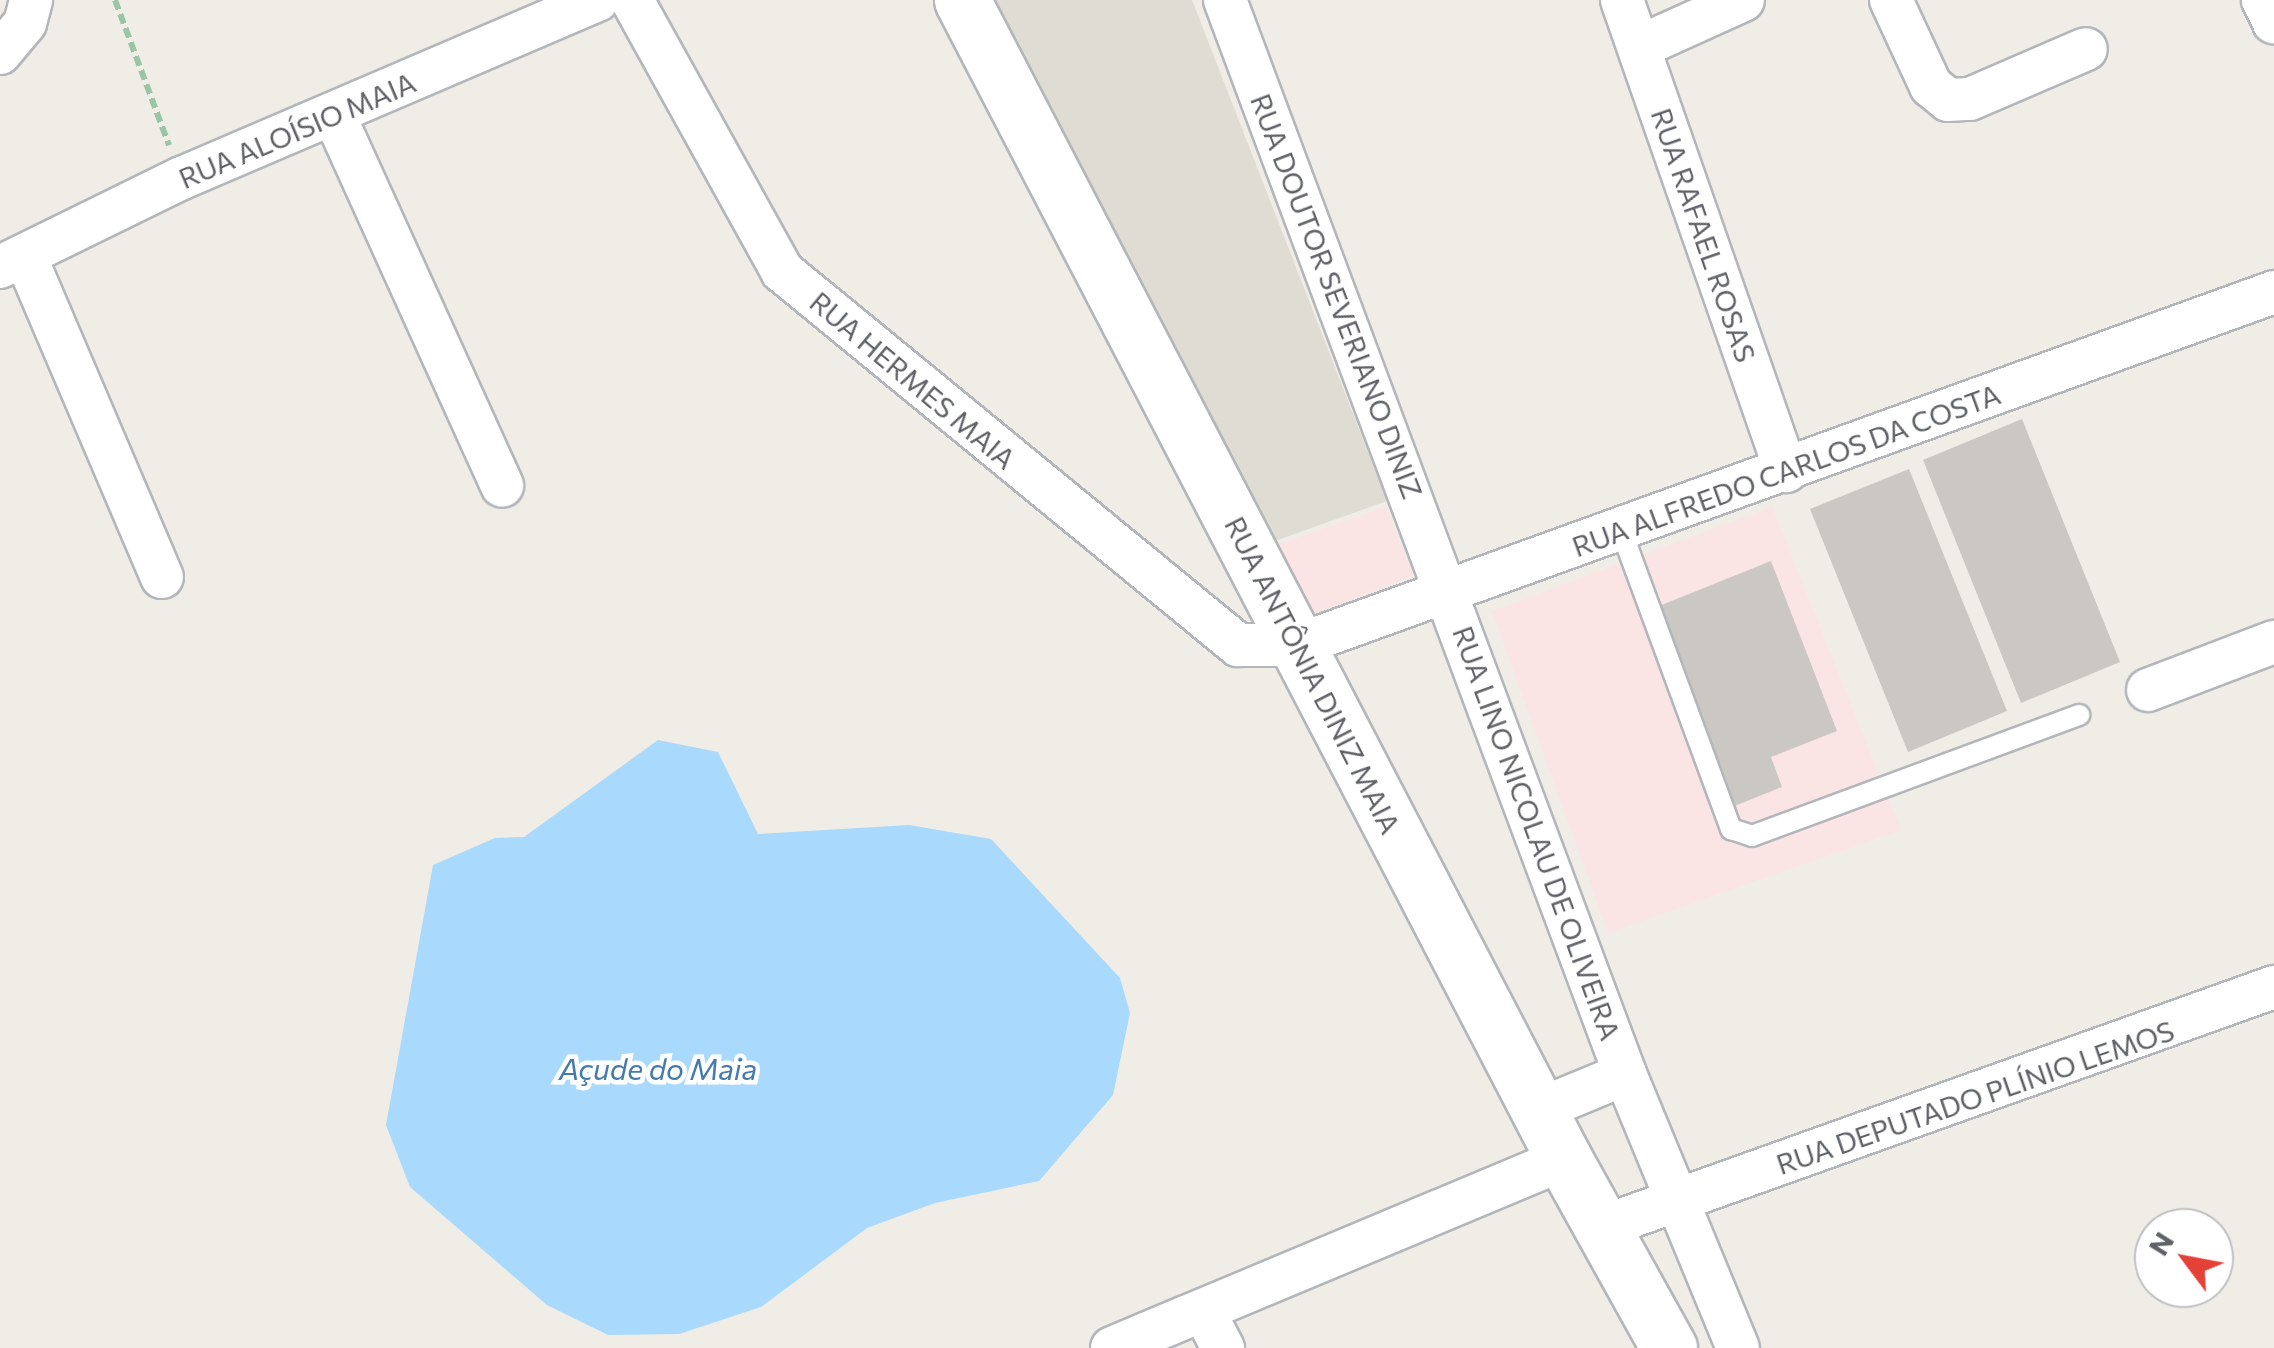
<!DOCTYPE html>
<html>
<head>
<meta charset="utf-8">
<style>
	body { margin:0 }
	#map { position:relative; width:2274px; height:1348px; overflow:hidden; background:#efede6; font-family:Commissioner,sans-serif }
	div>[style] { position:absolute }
	.education>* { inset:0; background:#dfdcd4 }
	.medical>* { inset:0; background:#fbe5e4 }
	.water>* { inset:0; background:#a9d9fd }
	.building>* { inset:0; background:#cbc8c3 }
	.path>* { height:6px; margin-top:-3px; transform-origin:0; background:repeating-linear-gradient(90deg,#9bc5a7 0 10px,transparent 0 15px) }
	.roads { filter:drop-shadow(2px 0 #b3b6ba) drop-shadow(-2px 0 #b3b6ba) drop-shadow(0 2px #b3b6ba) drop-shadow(0 -2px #b3b6ba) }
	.service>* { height:20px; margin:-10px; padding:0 10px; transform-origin:10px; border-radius:10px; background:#fff }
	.minor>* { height:42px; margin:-21px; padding:0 21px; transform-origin:21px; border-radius:21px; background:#fff }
	.secondary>* { height:55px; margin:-27.5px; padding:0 27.5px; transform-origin:27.5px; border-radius:27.5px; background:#fff }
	span { translate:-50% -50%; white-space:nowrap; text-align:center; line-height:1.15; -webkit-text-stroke:9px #fff; paint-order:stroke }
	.street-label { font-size:28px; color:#5e6166 }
	.water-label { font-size:30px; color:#457aaf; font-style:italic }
	.north { position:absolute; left:2134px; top:1208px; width:100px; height:100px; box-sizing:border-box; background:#fff; border:2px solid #bfc0c2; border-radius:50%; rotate:302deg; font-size:28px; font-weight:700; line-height:40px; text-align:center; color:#5e6166 }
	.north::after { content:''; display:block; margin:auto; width:35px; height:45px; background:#e54237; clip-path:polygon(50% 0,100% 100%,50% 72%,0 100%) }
</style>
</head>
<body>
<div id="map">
	<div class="education">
		<i style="clip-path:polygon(965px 0,1192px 0,1387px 501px,1264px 545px)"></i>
	</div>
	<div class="medical">
		<i style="clip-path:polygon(1385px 507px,1414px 575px,1299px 621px,1261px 550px)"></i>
		<i style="clip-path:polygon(1772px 507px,1901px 830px,1608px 933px,1492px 611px)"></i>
	</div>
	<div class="water">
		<i style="clip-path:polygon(658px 740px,718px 752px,758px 834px,909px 825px,991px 839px,1120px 978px,1130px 1013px,1113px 1095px,1039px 1181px,935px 1203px,867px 1228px,761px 1307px,679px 1334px,608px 1335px,547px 1305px,410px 1187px,386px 1125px,433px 865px,495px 838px,524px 837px)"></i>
	</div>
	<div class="building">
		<i style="clip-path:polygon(2022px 419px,2120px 662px,2021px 703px,1923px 460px)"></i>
		<i style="clip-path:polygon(1909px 469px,2007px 711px,1908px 752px,1810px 509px)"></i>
		<i style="clip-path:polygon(1771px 561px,1837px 731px,1771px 757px,1782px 787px,1732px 807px,1654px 608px)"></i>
	</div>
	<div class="path">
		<i style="left:115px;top:0;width:155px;rotate:69.6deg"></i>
	</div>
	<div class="roads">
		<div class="service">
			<i style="left:1621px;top:530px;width:319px;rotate:69.8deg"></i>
			<i style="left:1731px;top:829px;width:22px;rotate:18deg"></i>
			<i style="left:1752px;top:836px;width:349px;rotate:-20.3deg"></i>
		</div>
		<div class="minor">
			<i style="left:632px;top:0;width:310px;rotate:61deg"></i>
			<i style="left:782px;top:271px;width:590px;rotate:39.36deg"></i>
			<i style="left:1238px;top:645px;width:60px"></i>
			<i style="left:1298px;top:645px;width:1038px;rotate:-19.88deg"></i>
			<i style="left:1225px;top:0;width:1146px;rotate:69.57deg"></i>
			<i style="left:1622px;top:0;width:499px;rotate:70.8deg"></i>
			<i style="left:1891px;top:0;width:95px;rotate:65.1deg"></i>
			<i style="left:1931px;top:86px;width:22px;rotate:39deg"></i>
			<i style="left:1948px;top:100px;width:22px;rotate:-3deg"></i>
			<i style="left:1970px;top:99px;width:126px;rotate:-23.3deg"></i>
			<i style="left:2263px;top:0;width:25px;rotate:64deg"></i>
			<i style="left:1639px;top:47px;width:114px;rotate:-24.3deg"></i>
			<i style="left:0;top:53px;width:39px;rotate:-50deg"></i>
			<i style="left:25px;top:23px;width:24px;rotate:-75deg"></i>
			<i style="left:334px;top:115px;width:407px;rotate:65.6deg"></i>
			<i style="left:25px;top:256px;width:349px;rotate:66.9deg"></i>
			<i style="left:0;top:267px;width:203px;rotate:-26.1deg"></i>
			<i style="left:182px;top:178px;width:452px;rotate:-23.2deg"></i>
			<i style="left:2148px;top:690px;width:135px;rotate:-20.9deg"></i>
			<i style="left:1538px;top:1110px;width:94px;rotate:-22.5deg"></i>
			<i style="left:1625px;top:1074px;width:296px;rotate:67.6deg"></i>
			<i style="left:1602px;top:1227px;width:714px;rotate:-19.65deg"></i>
			<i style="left:1204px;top:1312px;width:41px;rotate:62.2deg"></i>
			<i style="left:1112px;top:1348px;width:490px;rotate:-22.7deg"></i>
		</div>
		<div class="secondary">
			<i style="left:962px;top:0;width:1306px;rotate:62.55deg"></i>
			<i style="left:1564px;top:1159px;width:216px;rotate:60.9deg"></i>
		</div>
	</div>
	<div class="street-label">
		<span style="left:297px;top:130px;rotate:-23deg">RUA ALOÍSIO MAIA</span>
		<span style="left:1704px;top:235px;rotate:71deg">RUA RAFAEL ROSAS</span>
		<span style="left:1337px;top:296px;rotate:69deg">RUA DOUTOR SEVERIANO DINIZ</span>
		<span style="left:913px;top:380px;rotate:40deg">RUA HERMES MAIA</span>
		<span style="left:1786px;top:470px;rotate:-20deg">RUA ALFREDO CARLOS DA COSTA</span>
		<span style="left:1313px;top:675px;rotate:63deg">RUA ANTÔNIA DINIZ MAIA</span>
		<span style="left:1537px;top:833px;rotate:70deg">RUA LINO NICOLAU DE OLIVEIRA</span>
		<span style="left:1975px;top:1097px;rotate:-19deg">RUA DEPUTADO PLÍNIO LEMOS</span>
	</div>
	<div class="water-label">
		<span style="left:658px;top:1068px">Açude do Maia</span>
	</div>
	<div class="north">N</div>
</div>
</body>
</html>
